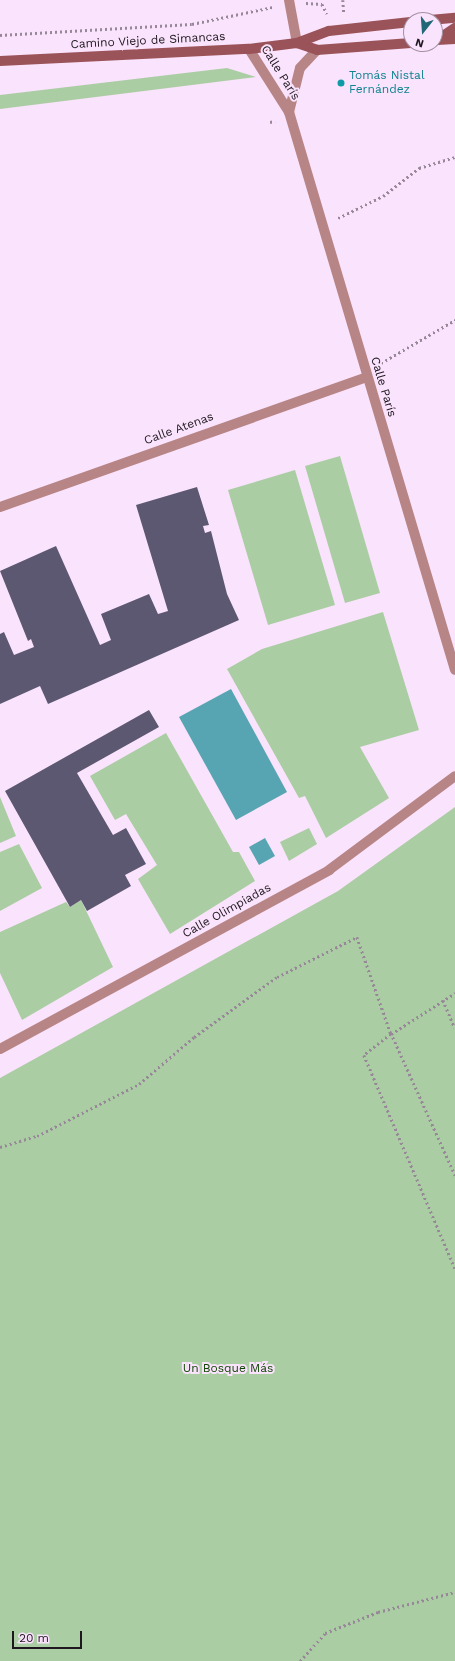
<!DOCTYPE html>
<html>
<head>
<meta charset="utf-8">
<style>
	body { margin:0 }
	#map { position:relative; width:455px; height:1661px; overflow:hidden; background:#fae3fc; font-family:"Work Sans",sans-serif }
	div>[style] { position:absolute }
	.green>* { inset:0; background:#abcda4 }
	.water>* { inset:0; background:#57a5b2 }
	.building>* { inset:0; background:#5d5872 }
	.path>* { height:2.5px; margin-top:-1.25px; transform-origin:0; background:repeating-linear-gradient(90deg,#978798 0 2px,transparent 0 5px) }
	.minor>* { height:10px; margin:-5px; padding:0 5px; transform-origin:5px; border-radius:5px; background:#b88587 }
	.secondary>* { height:10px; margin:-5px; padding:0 5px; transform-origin:5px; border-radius:5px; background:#9a5358 }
	.dots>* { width:11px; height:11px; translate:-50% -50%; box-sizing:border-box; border:2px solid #fae3fc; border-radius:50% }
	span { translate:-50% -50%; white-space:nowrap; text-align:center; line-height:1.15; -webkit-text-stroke:4px #fae3fc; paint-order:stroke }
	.street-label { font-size:12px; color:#1f171f }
	.culture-label { font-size:12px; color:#0d838f }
	.left { translate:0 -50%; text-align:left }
	.park-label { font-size:12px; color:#0f4503 }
	.north { position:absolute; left:403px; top:12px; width:40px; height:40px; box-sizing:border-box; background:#fae3fc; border:1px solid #a291a4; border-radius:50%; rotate:197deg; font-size:11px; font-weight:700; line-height:16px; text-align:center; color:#1f171f }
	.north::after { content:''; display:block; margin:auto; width:14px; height:18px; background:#226778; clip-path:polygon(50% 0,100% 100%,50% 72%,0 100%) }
	.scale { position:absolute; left:12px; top:1631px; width:70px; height:18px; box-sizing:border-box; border:2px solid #1f171f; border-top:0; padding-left:5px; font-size:12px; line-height:14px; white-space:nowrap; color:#1f171f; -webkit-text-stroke:3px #fae3fc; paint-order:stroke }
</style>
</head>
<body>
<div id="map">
	<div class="green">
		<i style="clip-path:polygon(227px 68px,256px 77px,0 109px,0 95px)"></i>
		<i style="clip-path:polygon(340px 456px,380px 593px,345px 603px,305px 466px)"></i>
		<i style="clip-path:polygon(295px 470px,335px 605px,268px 625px,228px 490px)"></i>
		<i style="clip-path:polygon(383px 612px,419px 730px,360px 747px,389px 798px,326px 838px,305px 796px,299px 798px,227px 669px,262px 649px)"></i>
		<i style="clip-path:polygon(166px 733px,233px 852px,239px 852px,255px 881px,170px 934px,138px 879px,157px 865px,126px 814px,115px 820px,90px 776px)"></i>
		<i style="clip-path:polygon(0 797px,16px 836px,0 843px)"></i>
		<i style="clip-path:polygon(455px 807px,455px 1661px,0 1661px,0 1078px,338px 891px)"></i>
		<i style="clip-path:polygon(309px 828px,317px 844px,289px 861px,280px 842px)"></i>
		<i style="clip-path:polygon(19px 844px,42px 888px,0 911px,0 852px)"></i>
		<i style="clip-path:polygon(81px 900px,113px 967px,22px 1020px,0 973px,0 932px,66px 902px,70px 907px)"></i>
	</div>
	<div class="water">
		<i style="clip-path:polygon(231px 689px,287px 792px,236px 820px,179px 717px)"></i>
		<i style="clip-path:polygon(265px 838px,275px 856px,259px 865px,249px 847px)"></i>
	</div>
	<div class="building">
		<i style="clip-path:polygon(197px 487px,209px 525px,203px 526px,205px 533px,211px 531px,227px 594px,239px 620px,48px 704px,40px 686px,0 704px,0 634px,4px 632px,14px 655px,34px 647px,31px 639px,28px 641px,0 571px,56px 546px,100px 645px,111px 640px,101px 614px,149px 594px,158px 614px,168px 611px,136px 505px)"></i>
		<i style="clip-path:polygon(149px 710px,159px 727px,77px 773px,113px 835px,126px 828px,146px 864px,125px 875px,131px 886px,87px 911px,81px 900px,70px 907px,5px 791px)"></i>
	</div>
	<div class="path">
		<i style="left:343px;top:0;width:13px;rotate:86deg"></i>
		<i style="left:306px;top:3px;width:16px;rotate:4deg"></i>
		<i style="left:322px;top:4px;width:11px;rotate:63deg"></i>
		<i style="left:0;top:35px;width:192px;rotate:-3.3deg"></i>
		<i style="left:192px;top:24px;width:83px;rotate:-11.9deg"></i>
		<i style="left:270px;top:122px;width:5px;rotate:-11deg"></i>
		<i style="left:338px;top:218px;width:50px;rotate:-26.1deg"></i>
		<i style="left:383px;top:196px;width:46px;rotate:-37.9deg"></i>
		<i style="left:419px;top:168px;width:38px;rotate:-17deg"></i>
		<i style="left:381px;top:363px;width:86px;rotate:-30.2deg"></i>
		<i style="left:443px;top:1000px;width:30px;rotate:67deg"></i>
		<i style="left:0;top:1147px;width:39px;rotate:-17deg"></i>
		<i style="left:37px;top:1136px;width:114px;rotate:-27deg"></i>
		<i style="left:139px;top:1084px;width:72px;rotate:-40.5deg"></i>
		<i style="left:194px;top:1037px;width:102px;rotate:-35.9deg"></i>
		<i style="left:277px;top:977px;width:89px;rotate:-26.6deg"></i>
		<i style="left:357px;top:937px;width:103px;rotate:70.7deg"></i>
		<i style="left:391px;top:1034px;width:76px;rotate:-32.6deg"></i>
		<i style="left:455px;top:1176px;width:156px;rotate:-114.3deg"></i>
		<i style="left:391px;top:1034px;width:34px;rotate:142deg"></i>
		<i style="left:364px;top:1055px;width:232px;rotate:66.9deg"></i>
		<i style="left:300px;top:1661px;width:38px;rotate:-48deg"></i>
		<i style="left:325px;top:1633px;width:57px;rotate:-21.6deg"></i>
		<i style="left:378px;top:1612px;width:80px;rotate:-14.6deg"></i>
	</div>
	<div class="minor">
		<i style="left:289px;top:0;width:44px;rotate:79.5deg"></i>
		<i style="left:249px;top:49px;width:75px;rotate:57.6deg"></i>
		<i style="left:289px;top:112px;width:582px;rotate:73.43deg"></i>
		<i style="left:289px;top:112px;width:45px;rotate:-76deg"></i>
		<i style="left:300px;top:68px;width:25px;rotate:-47deg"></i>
		<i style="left:0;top:507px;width:389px;rotate:-19.5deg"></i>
		<i style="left:0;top:1049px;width:375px;rotate:-28.5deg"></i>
		<i style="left:329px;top:870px;width:157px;rotate:-36.7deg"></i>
	</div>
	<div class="secondary">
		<i style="left:430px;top:20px;width:25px;rotate:-5deg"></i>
		<i style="left:437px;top:40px;width:22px;rotate:-34deg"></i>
		<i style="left:437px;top:40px;width:18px;rotate:-3deg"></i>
		<i style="left:297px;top:43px;width:21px;rotate:19deg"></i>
		<i style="left:317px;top:50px;width:94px;rotate:-4.3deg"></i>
		<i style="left:0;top:61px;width:249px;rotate:-2.8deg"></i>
		<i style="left:249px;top:49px;width:48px;rotate:-7.1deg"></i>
		<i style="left:297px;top:43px;width:34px;rotate:-21deg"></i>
		<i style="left:329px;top:31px;width:82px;rotate:-6.3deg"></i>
	</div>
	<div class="dots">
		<i style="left:341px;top:83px;background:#0f9aa8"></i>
	</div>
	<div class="street-label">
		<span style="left:148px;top:41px;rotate:-3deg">Camino Viejo de Simancas</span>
		<span style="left:280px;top:73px;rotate:58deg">Calle París</span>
		<span style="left:383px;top:387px;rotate:73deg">Calle París</span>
		<span style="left:179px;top:429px;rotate:-20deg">Calle Atenas</span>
		<span style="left:227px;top:911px;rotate:-29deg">Calle Olimpiadas</span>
	</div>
	<div class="culture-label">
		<span class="left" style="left:349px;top:83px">Tomás Nistal<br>Fernández</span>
	</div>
	<div class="park-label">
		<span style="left:228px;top:1369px">Un Bosque Más</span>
	</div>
	<div class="north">N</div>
	<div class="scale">20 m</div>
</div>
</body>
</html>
